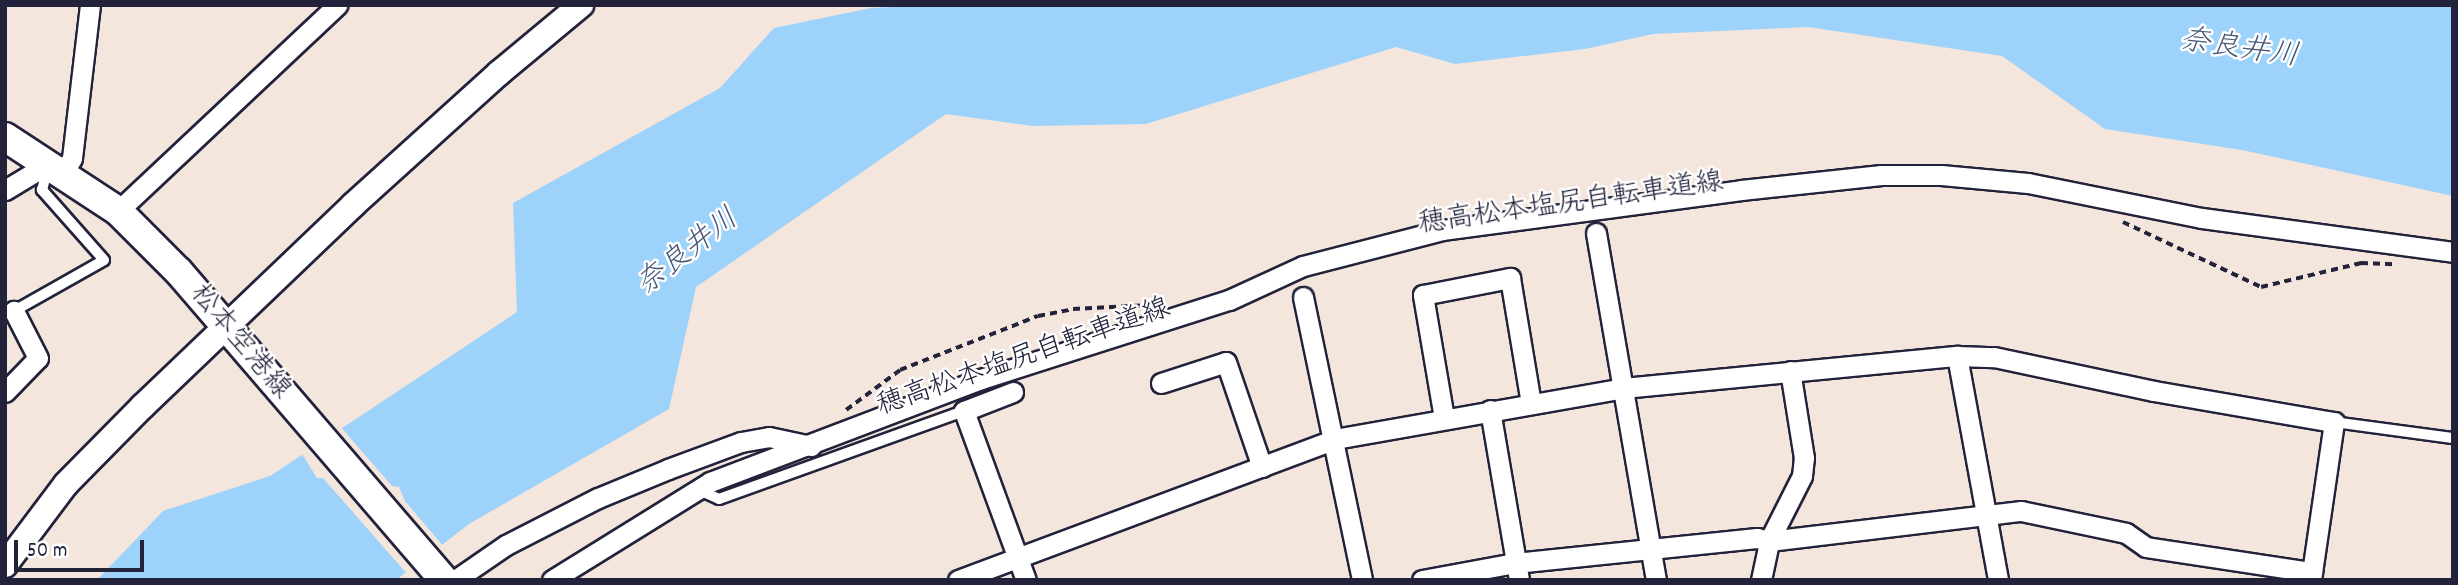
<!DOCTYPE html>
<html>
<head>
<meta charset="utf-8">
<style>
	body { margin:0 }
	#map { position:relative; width:2458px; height:585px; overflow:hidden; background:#f4e6dd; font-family:Dekko,"Klee One",sans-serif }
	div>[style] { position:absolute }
	.water>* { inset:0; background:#9dd2fb }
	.pier>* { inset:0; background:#f4e6dd }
	.path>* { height:3.5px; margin-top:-1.75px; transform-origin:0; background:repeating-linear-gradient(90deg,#22223b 0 7px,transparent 0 12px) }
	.roads { filter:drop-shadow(2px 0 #22223b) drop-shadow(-2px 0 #22223b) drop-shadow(0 2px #22223b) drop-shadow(0 -2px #22223b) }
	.service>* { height:10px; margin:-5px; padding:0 5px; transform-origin:5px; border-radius:5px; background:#fff }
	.minor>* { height:19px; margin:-9.5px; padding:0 9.5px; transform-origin:9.5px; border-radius:9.5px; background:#fff }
	.tertiary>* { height:24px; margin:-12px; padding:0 12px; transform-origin:12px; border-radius:12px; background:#fff }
	.secondary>* { height:28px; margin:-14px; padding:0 14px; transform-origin:14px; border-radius:14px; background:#fff }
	span { translate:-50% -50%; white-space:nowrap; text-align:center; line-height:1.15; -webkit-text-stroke:5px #fff; paint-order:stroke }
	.street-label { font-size:28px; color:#22223b }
	.water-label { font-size:30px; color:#475775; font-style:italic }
	.frame { position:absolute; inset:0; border:7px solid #22223b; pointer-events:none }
	.scale { position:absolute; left:14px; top:540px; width:130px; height:32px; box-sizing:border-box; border:4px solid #22223b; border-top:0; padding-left:9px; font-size:21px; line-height:24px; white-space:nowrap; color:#22223b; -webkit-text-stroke:5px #fff; paint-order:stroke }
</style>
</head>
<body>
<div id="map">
	<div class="water">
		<i style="clip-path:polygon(931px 5px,2453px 5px,2453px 196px,2242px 150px,2105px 129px,2002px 56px,1808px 27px,1653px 34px,1585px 49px,1455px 64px,1396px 47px,1146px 124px,1033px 126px,946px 114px,696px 287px,669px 409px,469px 524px,396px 580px,97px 580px,163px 511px,270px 476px,517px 312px,513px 203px,720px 88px,774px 28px,871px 8px)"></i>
	</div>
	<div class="pier">
		<i style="clip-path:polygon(339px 425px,392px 486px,399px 487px,405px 501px,444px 547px,408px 575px,323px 478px,317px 478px,300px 451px)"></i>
	</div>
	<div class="path">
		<i style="left:2123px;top:222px;width:153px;rotate:25.2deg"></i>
		<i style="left:2261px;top:287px;width:103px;rotate:-13.5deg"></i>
		<i style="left:2361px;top:263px;width:34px;rotate:2deg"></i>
		<i style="left:846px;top:410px;width:67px;rotate:-36.5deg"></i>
		<i style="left:900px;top:370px;width:148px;rotate:-21.4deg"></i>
		<i style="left:1038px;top:316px;width:36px;rotate:-11deg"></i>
		<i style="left:1073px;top:309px;width:77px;rotate:-3deg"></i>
	</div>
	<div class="roads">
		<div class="service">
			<i style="left:14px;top:311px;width:103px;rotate:-29.5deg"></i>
			<i style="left:104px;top:260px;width:94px;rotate:-131.5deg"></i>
			<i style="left:42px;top:190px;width:23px;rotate:-75deg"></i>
			<i style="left:2334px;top:422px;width:120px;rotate:7.7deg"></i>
			<i style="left:699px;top:490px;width:22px;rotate:24deg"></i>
			<i style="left:719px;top:499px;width:260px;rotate:-19.8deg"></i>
		</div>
		<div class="minor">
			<i style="left:64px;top:172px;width:16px;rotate:-60deg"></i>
			<i style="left:72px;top:158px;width:154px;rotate:-83.3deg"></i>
			<i style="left:5px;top:190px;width:52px;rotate:-31deg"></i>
			<i style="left:118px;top:211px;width:301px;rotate:-43.2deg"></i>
			<i style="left:1596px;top:233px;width:352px;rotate:80.2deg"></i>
			<i style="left:1303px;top:297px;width:289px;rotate:78.2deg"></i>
			<i style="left:1957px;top:356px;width:228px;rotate:79.6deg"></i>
			<i style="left:1161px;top:383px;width:68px;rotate:-17.9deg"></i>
			<i style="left:1226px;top:362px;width:111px;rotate:71.1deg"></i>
			<i style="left:5px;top:392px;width:47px;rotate:-45.9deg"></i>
			<i style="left:38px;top:358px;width:53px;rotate:-117.1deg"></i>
			<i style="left:1013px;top:392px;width:53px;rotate:158.8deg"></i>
			<i style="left:964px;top:411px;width:180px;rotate:69.9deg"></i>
			<i style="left:1490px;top:410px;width:172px;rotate:80.3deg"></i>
			<i style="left:1444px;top:418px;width:125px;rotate:-99.7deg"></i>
			<i style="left:1423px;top:295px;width:89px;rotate:-11.1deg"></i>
			<i style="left:1510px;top:278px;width:127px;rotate:80.5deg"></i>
			<i style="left:455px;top:580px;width:62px;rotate:-34.5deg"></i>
			<i style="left:506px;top:545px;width:103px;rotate:-27.1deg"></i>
			<i style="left:598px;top:498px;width:76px;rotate:-22.5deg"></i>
			<i style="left:668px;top:469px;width:78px;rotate:-20.3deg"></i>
			<i style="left:741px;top:442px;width:28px;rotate:-10deg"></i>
			<i style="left:769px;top:437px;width:43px;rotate:12.1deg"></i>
			<i style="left:552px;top:580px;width:186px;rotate:-31.8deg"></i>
			<i style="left:710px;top:482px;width:290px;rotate:-20.8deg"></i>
			<i style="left:981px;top:379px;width:260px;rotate:-17.7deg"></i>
			<i style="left:1229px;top:300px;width:81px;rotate:-24.7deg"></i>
			<i style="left:1303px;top:266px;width:144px;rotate:-14.5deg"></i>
			<i style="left:1442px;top:230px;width:302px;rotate:-7.6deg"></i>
			<i style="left:1741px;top:190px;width:141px;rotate:-6.1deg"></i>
			<i style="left:1881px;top:175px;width:60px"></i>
			<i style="left:1941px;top:175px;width:87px;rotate:5.3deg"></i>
			<i style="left:2028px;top:183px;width:177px;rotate:11.4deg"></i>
			<i style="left:2202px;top:218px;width:253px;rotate:7.7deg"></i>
			<i style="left:958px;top:580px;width:403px;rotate:-20.5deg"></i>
			<i style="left:1335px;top:439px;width:292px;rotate:-10deg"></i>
			<i style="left:1623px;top:388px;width:336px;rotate:-5.5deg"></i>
			<i style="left:1957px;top:356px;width:37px;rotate:2deg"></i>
			<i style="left:1994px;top:357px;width:164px;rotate:12deg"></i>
			<i style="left:2154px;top:391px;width:183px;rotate:9.8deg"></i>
			<i style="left:2334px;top:422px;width:160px;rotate:98.3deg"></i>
			<i style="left:1422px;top:580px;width:95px;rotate:-10.4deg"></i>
			<i style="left:1515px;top:563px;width:243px;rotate:-5.9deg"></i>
			<i style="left:1757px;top:538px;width:12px;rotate:14deg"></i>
			<i style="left:1769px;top:541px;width:254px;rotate:-6.8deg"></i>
			<i style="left:2021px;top:511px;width:107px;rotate:11.8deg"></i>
			<i style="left:2126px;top:533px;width:24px;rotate:35deg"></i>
			<i style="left:2146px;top:547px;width:168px;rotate:8.6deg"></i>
			<i style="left:1761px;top:580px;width:40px;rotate:-78deg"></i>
			<i style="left:1769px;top:541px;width:73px;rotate:-63.1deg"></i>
			<i style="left:1802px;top:476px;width:18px;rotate:-84deg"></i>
			<i style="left:1804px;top:458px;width:88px;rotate:-99.1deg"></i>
		</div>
		<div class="tertiary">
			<i style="left:5px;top:565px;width:101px;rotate:-53deg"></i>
			<i style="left:66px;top:484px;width:110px;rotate:-45.4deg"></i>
			<i style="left:143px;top:406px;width:291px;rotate:-43.7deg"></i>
			<i style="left:353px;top:205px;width:197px;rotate:-42.1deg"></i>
			<i style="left:499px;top:73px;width:107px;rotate:-39.7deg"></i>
		</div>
		<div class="secondary">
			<i style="left:5px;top:137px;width:135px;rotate:33.2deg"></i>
			<i style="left:118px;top:211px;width:86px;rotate:45deg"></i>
			<i style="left:179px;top:272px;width:406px;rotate:49.3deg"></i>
		</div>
	</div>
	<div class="street-label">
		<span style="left:1571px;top:205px;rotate:-8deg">穂高松本塩尻自転車道線</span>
		<span style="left:239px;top:343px;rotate:50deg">松本空港線</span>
		<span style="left:1024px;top:359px;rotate:-19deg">穂高松本塩尻自転車道線</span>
	</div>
	<div class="water-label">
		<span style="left:2239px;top:51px;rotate:8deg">奈良井川</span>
		<span style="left:689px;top:254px;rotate:-38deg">奈良井川</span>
	</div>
	<div class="frame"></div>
	<div class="scale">50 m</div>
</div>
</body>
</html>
